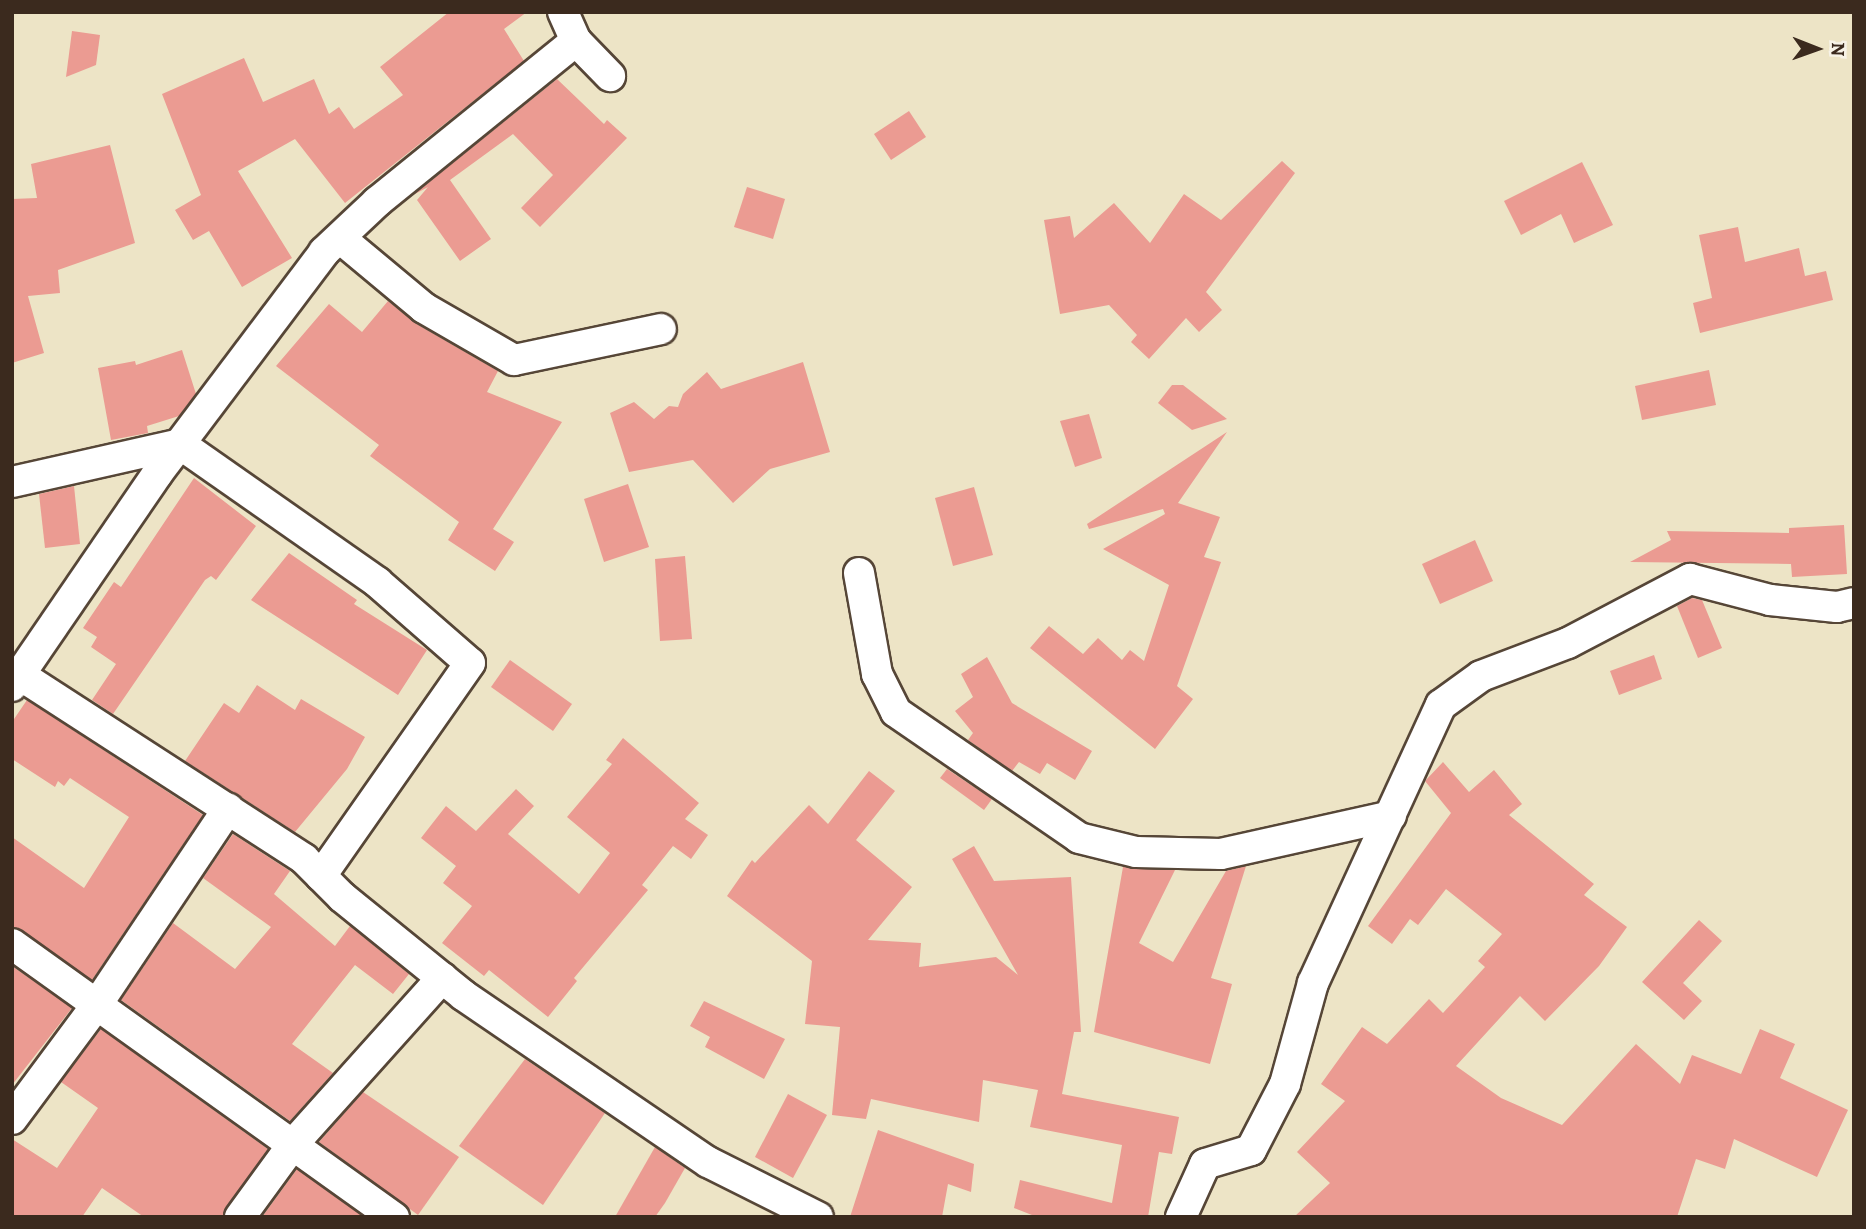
<!DOCTYPE html>
<html>
<head>
<meta charset="utf-8">
<style>
	body { margin:0 }
	#map { position:relative; width:1866px; height:1229px; overflow:hidden; background:#ede4c6; font-family:Alegreya,serif }
	div>[style] { position:absolute }
	.building>* { inset:0; background:#eb9b92 }
	.roads { filter:drop-shadow(2px 0 #564637) drop-shadow(-2px 0 #564637) drop-shadow(0 2px #564637) drop-shadow(0 -2px #564637) }
	.minor>* { height:30px; margin:-15px; padding:0 15px; transform-origin:15px; border-radius:15px; background:#fff }
	span { translate:-50% -50%; white-space:nowrap; text-align:center; line-height:1.15; -webkit-text-stroke:6px #f7f3e8; paint-order:stroke }
	.frame { position:absolute; inset:0; border:14px solid #3b2a1e; pointer-events:none }
	.north { position:absolute; left:1782px; top:14px; width:70px; height:70px; -webkit-text-stroke:5px #f7f3e8; paint-order:stroke; rotate:91deg; font-size:19px; font-weight:700; line-height:28px; text-align:center; color:#3b2a1e }
	.north::after { content:''; display:block; margin:auto; width:24px; height:32px; background:#3b2a1e; clip-path:polygon(50% 0,100% 100%,50% 72%,0 100%) }
</style>
</head>
<body>
<div id="map">
	<div class="building">
		<i style="clip-path:polygon(449px 12px,527px 12px,504px 29px,524px 61px,345px 203px,295px 139px,238px 171px,292px 258px,242px 287px,209px 231px,193px 240px,175px 210px,201px 195px,162px 94px,244px 58px,263px 102px,314px 79px,329px 114px,339px 107px,354px 129px,403px 95px,380px 67px)"></i>
		<i style="clip-path:polygon(72px 31px,100px 35px,96px 65px,66px 77px)"></i>
		<i style="clip-path:polygon(557px 79px,604px 124px,607px 120px,627px 138px,540px 227px,521px 208px,553px 175px,513px 134px,450px 180px,491px 239px,460px 261px,417px 200px,428px 187px,413px 195px)"></i>
		<i style="clip-path:polygon(909px 111px,926px 137px,891px 160px,874px 134px)"></i>
		<i style="clip-path:polygon(110px 145px,135px 243px,58px 270px,60px 293px,28px 296px,44px 353px,12px 363px,12px 199px,37px 198px,31px 164px)"></i>
		<i style="clip-path:polygon(1282px 161px,1295px 173px,1206px 292px,1222px 310px,1199px 332px,1186px 318px,1149px 359px,1131px 342px,1137px 335px,1109px 305px,1060px 314px,1044px 220px,1070px 216px,1074px 238px,1114px 203px,1150px 243px,1184px 194px,1221px 220px)"></i>
		<i style="clip-path:polygon(1582px 162px,1613px 225px,1574px 243px,1561px 214px,1521px 235px,1504px 201px)"></i>
		<i style="clip-path:polygon(747px 187px,785px 199px,773px 239px,734px 227px)"></i>
		<i style="clip-path:polygon(1738px 227px,1745px 262px,1799px 248px,1805px 276px,1826px 271px,1833px 300px,1700px 333px,1693px 303px,1712px 298px,1699px 235px)"></i>
		<i style="clip-path:polygon(388px 301px,415px 323px,498px 371px,487px 392px,562px 422px,493px 529px,514px 542px,495px 571px,448px 540px,459px 522px,370px 456px,379px 445px,276px 366px,329px 304px,362px 332px)"></i>
		<i style="clip-path:polygon(182px 350px,196px 394px,179px 416px,147px 426px,148px 433px,111px 440px,98px 368px,135px 361px,136px 365px)"></i>
		<i style="clip-path:polygon(803px 362px,830px 452px,770px 469px,733px 503px,693px 460px,629px 472px,610px 413px,634px 402px,654px 419px,669px 406px,678px 407px,683px 394px,707px 372px,721px 389px)"></i>
		<i style="clip-path:polygon(1709px 370px,1716px 405px,1642px 420px,1635px 386px)"></i>
		<i style="clip-path:polygon(1172px 385px,1183px 385px,1227px 419px,1192px 430px,1158px 403px)"></i>
		<i style="clip-path:polygon(1089px 414px,1102px 458px,1075px 467px,1060px 421px)"></i>
		<i style="clip-path:polygon(1227px 432px,1178px 503px,1220px 517px,1204px 557px,1221px 562px,1177px 686px,1193px 699px,1155px 749px,1030px 648px,1049px 626px,1083px 654px,1098px 638px,1122px 660px,1130px 650px,1144px 661px,1169px 585px,1103px 549px,1165px 514px,1163px 509px,1089px 529px,1087px 524px)"></i>
		<i style="clip-path:polygon(194px 478px,256px 526px,216px 580px,211px 576px,205px 580px,113px 714px,92px 700px,116px 664px,91px 647px,97px 637px,83px 628px,114px 582px,121px 587px)"></i>
		<i style="clip-path:polygon(628px 484px,649px 547px,604px 562px,584px 499px)"></i>
		<i style="clip-path:polygon(74px 486px,80px 544px,45px 548px,39px 494px)"></i>
		<i style="clip-path:polygon(974px 487px,993px 555px,953px 566px,935px 498px)"></i>
		<i style="clip-path:polygon(1844px 525px,1847px 574px,1792px 577px,1791px 564px,1630px 562px,1671px 540px,1667px 531px,1789px 533px,1789px 528px)"></i>
		<i style="clip-path:polygon(1475px 540px,1493px 581px,1440px 604px,1422px 564px)"></i>
		<i style="clip-path:polygon(289px 553px,357px 600px,354px 604px,427px 650px,398px 695px,251px 600px)"></i>
		<i style="clip-path:polygon(685px 556px,692px 639px,660px 641px,655px 559px)"></i>
		<i style="clip-path:polygon(1692px 598px,1702px 600px,1722px 648px,1698px 658px,1677px 606px)"></i>
		<i style="clip-path:polygon(1654px 655px,1662px 679px,1619px 695px,1610px 671px)"></i>
		<i style="clip-path:polygon(987px 657px,1012px 703px,1092px 751px,1075px 780px,1047px 763px,1040px 774px,1019px 762px,1012px 771px,968px 740px,973px 733px,955px 711px,973px 697px,961px 674px)"></i>
		<i style="clip-path:polygon(510px 660px,572px 704px,553px 731px,491px 687px)"></i>
		<i style="clip-path:polygon(257px 685px,295px 710px,301px 699px,365px 737px,347px 769px,295px 832px,185px 761px,224px 703px,239px 713px)"></i>
		<i style="clip-path:polygon(27px 700px,203px 815px,92px 980px,12px 927px,12px 837px,84px 888px,129px 817px,70px 778px,64px 786px,58px 781px,55px 787px,12px 759px,12px 722px)"></i>
		<i style="clip-path:polygon(623px 738px,699px 803px,685px 819px,708px 835px,691px 859px,673px 846px,642px 885px,648px 890px,574px 978px,577px 981px,548px 1017px,489px 970px,484px 976px,442px 943px,472px 906px,443px 883px,456px 866px,421px 838px,446px 806px,476px 831px,516px 789px,534px 806px,508px 834px,579px 894px,610px 853px,567px 817px,612px 764px,606px 760px)"></i>
		<i style="clip-path:polygon(1443px 762px,1469px 792px,1494px 770px,1522px 804px,1509px 815px,1594px 884px,1584px 895px,1627px 927px,1599px 966px,1545px 1021px,1520px 996px,1456px 1066px,1501px 1098px,1562px 1125px,1636px 1044px,1680px 1084px,1692px 1055px,1741px 1074px,1760px 1029px,1795px 1044px,1780px 1078px,1848px 1110px,1817px 1177px,1734px 1139px,1725px 1169px,1696px 1159px,1677px 1217px,1294px 1217px,1330px 1183px,1297px 1152px,1345px 1101px,1321px 1084px,1362px 1027px,1387px 1044px,1429px 999px,1443px 1013px,1485px 967px,1478px 961px,1502px 934px,1446px 889px,1418px 925px,1410px 919px,1392px 944px,1368px 926px,1451px 813px,1425px 781px)"></i>
		<i style="clip-path:polygon(947px 769px,992px 799px,984px 810px,940px 778px)"></i>
		<i style="clip-path:polygon(869px 771px,895px 791px,856px 840px,912px 887px,868px 940px,921px 943px,919px 967px,996px 957px,1018px 975px,952px 859px,974px 846px,994px 881px,1071px 877px,1081px 1032px,1074px 1032px,1062px 1094px,1179px 1117px,1172px 1154px,1159px 1152px,1148px 1217px,1037px 1217px,1014px 1208px,1020px 1180px,1112px 1203px,1122px 1145px,1030px 1127px,1038px 1090px,983px 1080px,979px 1122px,871px 1099px,866px 1119px,832px 1115px,840px 1027px,805px 1024px,812px 961px,727px 896px,752px 860px,755px 863px,809px 805px,828px 824px)"></i>
		<i style="clip-path:polygon(233px 834px,290px 871px,274px 894px,335px 946px,350px 926px,409px 974px,393px 994px,355px 965px,292px 1044px,333px 1073px,290px 1121px,121px 1000px,173px 923px,235px 969px,271px 927px,203px 878px)"></i>
		<i style="clip-path:polygon(1246px 866px,1211px 978px,1232px 984px,1210px 1064px,1094px 1032px,1123px 867px,1175px 870px,1139px 943px,1173px 962px,1226px 871px)"></i>
		<i style="clip-path:polygon(1699px 920px,1722px 941px,1683px 983px,1702px 1001px,1684px 1020px,1642px 982px)"></i>
		<i style="clip-path:polygon(12px 966px,72px 1008px,12px 1085px)"></i>
		<i style="clip-path:polygon(704px 1001px,785px 1039px,764px 1079px,705px 1047px,710px 1037px,690px 1026px)"></i>
		<i style="clip-path:polygon(101px 1029px,268px 1149px,223px 1217px,144px 1217px,102px 1188px,82px 1217px,12px 1217px,12px 1139px,57px 1168px,98px 1108px,61px 1082px)"></i>
		<i style="clip-path:polygon(525px 1059px,605px 1113px,543px 1205px,459px 1146px)"></i>
		<i style="clip-path:polygon(363px 1092px,459px 1157px,418px 1215px,319px 1142px)"></i>
		<i style="clip-path:polygon(788px 1094px,827px 1115px,793px 1178px,755px 1157px)"></i>
		<i style="clip-path:polygon(878px 1130px,974px 1164px,971px 1192px,948px 1184px,942px 1217px,850px 1217px)"></i>
		<i style="clip-path:polygon(655px 1147px,685px 1168px,665px 1203px,655px 1217px,615px 1217px)"></i>
		<i style="clip-path:polygon(297px 1169px,364px 1217px,262px 1217px)"></i>
	</div>
	<div class="roads">
		<div class="minor">
			<i style="left:563px;top:12px;width:32px;rotate:66deg"></i>
			<i style="left:576px;top:41px;width:49px;rotate:45.8deg"></i>
			<i style="left:340px;top:238px;width:109px;rotate:39.8deg"></i>
			<i style="left:424px;top:308px;width:104px;rotate:30deg"></i>
			<i style="left:514px;top:360px;width:150px;rotate:-11.9deg"></i>
			<i style="left:12px;top:482px;width:172px;rotate:-12.7deg"></i>
			<i style="left:180px;top:444px;width:241px;rotate:35deg"></i>
			<i style="left:377px;top:582px;width:123px;rotate:41.1deg"></i>
			<i style="left:470px;top:663px;width:260px;rotate:125deg"></i>
			<i style="left:859px;top:573px;width:103px;rotate:79.9deg"></i>
			<i style="left:877px;top:674px;width:42px;rotate:63.4deg"></i>
			<i style="left:896px;top:712px;width:222px;rotate:34.5deg"></i>
			<i style="left:1079px;top:838px;width:59px;rotate:13.8deg"></i>
			<i style="left:1136px;top:852px;width:85px;rotate:1.3deg"></i>
			<i style="left:1221px;top:854px;width:174px;rotate:-12.6deg"></i>
			<i style="left:20px;top:675px;width:338px;rotate:32.9deg"></i>
			<i style="left:304px;top:859px;width:54px;rotate:45deg"></i>
			<i style="left:342px;top:897px;width:156px;rotate:39deg"></i>
			<i style="left:463px;top:995px;width:297px;rotate:34.3deg"></i>
			<i style="left:708px;top:1162px;width:123px;rotate:26.6deg"></i>
			<i style="left:12px;top:686px;width:257px;rotate:-55.6deg"></i>
			<i style="left:157px;top:474px;width:278px;rotate:-53deg"></i>
			<i style="left:324px;top:252px;width:73px;rotate:-43.3deg"></i>
			<i style="left:377px;top:202px;width:256px;rotate:-39deg"></i>
			<i style="left:12px;top:944px;width:470px;rotate:35.6deg"></i>
			<i style="left:12px;top:1119px;width:144px;rotate:-53.4deg"></i>
			<i style="left:98px;top:1003px;width:234px;rotate:-56.2deg"></i>
			<i style="left:240px;top:1217px;width:92px;rotate:-53.9deg"></i>
			<i style="left:294px;top:1143px;width:222px;rotate:-48.1deg"></i>
			<i style="left:1181px;top:1217px;width:58px;rotate:-65.6deg"></i>
			<i style="left:1205px;top:1164px;width:48px;rotate:-16.9deg"></i>
			<i style="left:1251px;top:1150px;width:74px;rotate:-62.7deg"></i>
			<i style="left:1285px;top:1084px;width:105px;rotate:-74.5deg"></i>
			<i style="left:1313px;top:983px;width:306px;rotate:-65.3deg"></i>
			<i style="left:1441px;top:705px;width:49px;rotate:-35.9deg"></i>
			<i style="left:1481px;top:676px;width:93px;rotate:-20.8deg"></i>
			<i style="left:1568px;top:643px;width:138px;rotate:-27.7deg"></i>
			<i style="left:1690px;top:579px;width:83px;rotate:14.7deg"></i>
			<i style="left:1770px;top:600px;width:67px;rotate:6deg"></i>
			<i style="left:1837px;top:607px;width:17px;rotate:-13deg"></i>
		</div>
	</div>
	<div class="frame"></div>
	<div class="north">N</div>
</div>
</body>
</html>
